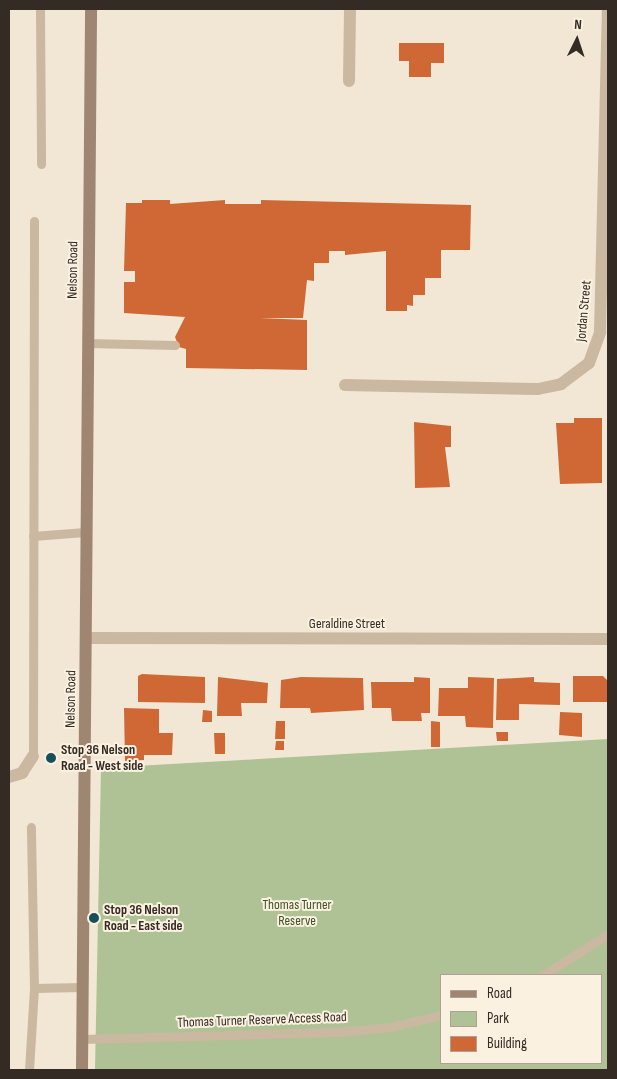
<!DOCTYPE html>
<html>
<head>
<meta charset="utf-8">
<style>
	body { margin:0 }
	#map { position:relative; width:617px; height:1079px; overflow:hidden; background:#f2e7d5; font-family:"Sofia Sans Condensed",sans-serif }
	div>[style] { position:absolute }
	.green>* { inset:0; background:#afc295 }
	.building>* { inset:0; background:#d06836 }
	.lane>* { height:9px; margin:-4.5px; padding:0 4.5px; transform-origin:4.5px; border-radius:4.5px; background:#cbb8a1 }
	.street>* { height:12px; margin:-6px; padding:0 6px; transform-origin:6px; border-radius:6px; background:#cbb8a1 }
	.secondary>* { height:12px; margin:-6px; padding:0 6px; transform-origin:6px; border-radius:6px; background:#9e8672 }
	.dots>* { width:14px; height:14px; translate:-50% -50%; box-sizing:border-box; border:2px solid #faf1e1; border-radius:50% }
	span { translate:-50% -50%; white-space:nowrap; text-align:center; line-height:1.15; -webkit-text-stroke:4px #faf1e1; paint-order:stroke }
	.street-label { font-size:14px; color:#342b24 }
	.poi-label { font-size:14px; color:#342b24; font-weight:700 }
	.left { translate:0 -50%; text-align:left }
	.park-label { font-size:14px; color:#405426 }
	.frame { position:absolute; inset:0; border:10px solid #342b24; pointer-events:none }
	.legend { position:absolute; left:440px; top:974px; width:162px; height:90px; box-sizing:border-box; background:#faf1e1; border:1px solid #aba295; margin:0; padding:6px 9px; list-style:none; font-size:15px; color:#342b24 }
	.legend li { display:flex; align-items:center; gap:10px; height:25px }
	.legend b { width:25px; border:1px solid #aba295 }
	.north { position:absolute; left:552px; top:15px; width:50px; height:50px; -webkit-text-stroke:4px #faf1e1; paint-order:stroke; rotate:4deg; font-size:14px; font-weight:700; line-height:20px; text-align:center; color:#342b24 }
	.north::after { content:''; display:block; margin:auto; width:18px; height:22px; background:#342b24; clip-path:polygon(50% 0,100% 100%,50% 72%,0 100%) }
</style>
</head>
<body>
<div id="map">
	<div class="green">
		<i style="clip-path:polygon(evenodd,608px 739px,608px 1070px,95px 1070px,101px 768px,608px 739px,441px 975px,601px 975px,601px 1063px,441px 1063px,441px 975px)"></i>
	</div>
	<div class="building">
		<i style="clip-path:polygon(399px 43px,444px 43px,444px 63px,431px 63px,431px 77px,409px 77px,409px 61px,399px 61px)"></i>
		<i style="clip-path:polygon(142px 200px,170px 200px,170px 204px,225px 200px,225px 204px,261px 204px,261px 200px,471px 205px,470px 250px,441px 250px,441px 278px,425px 278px,425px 295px,413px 295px,413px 306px,407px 305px,407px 311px,386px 311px,386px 251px,345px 255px,345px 251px,329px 251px,329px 263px,314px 263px,314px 281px,307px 280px,303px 318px,260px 318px,307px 320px,307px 370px,186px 368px,186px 349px,179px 347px,175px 337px,185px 317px,124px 313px,124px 282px,135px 282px,135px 271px,124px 271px,126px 203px,142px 203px)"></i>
		<i style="clip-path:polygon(574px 418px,602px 418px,602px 483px,560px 484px,556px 423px,574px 423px)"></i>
		<i style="clip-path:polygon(414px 422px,451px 426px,451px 447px,445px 447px,450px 487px,415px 488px)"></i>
		<i style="clip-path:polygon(142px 674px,205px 677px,205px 703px,138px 702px,138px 676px)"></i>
		<i style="clip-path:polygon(573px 676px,603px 676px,608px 681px,608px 702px,573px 702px)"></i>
		<i style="clip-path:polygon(218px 677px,268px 683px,267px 703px,241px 703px,242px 716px,217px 716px)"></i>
		<i style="clip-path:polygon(301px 677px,363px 678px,364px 710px,311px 713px,310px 708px,280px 708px,281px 680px)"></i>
		<i style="clip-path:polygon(414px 677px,430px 678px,430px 713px,421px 713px,422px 721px,392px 721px,391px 708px,372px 708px,371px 682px,414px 682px)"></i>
		<i style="clip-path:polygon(468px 677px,494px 678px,493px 728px,466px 727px,465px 716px,438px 716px,439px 688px,468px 688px)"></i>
		<i style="clip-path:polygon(534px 677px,534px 682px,560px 683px,560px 705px,519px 704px,519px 720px,496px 720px,497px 679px)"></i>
		<i style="clip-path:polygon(124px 708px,159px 709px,159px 733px,173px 733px,172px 755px,144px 755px,144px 760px,125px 761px)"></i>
		<i style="clip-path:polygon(203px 710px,212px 711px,212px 722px,202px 722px)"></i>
		<i style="clip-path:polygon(560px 712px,582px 713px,582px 737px,559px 735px)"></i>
		<i style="clip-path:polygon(276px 721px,285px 721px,285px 739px,275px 739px)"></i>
		<i style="clip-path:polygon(431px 721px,440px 722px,440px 747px,431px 747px)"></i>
		<i style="clip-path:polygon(496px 732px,508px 732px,508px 741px,497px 741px)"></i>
		<i style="clip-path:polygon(214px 733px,225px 733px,225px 754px,215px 754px)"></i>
		<i style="clip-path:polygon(276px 741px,284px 741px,284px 750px,275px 750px)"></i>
	</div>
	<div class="lane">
		<i style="left:40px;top:9px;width:155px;rotate:89.6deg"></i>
		<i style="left:87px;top:343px;width:88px;rotate:1.3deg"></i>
		<i style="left:33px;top:536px;width:52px;rotate:-4.4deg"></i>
		<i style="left:33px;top:756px;width:535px;rotate:-89.89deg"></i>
		<i style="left:543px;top:975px;width:77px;rotate:-32.2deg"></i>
		<i style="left:34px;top:988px;width:48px;rotate:-1.2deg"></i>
		<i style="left:82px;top:1039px;width:256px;rotate:-1.6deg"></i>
		<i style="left:338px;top:1032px;width:52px;rotate:-5.5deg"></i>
		<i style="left:390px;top:1027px;width:52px;rotate:-13.2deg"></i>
		<i style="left:29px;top:1070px;width:82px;rotate:-86.5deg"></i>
		<i style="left:34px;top:988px;width:161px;rotate:-91.1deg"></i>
	</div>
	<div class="street">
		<i style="left:349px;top:81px;width:72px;rotate:-89.2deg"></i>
		<i style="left:345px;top:385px;width:193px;rotate:1.2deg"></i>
		<i style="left:538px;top:389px;width:24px;rotate:-12deg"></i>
		<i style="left:561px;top:384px;width:35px;rotate:-37deg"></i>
		<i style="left:589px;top:363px;width:33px;rotate:-70deg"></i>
		<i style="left:600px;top:332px;width:323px;rotate:-88.6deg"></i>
		<i style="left:86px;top:638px;width:522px;rotate:0.11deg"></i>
		<i style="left:9px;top:777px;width:14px;rotate:-17deg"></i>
		<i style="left:22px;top:773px;width:20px;rotate:-57deg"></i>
	</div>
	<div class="secondary">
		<i style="left:82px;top:1070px;width:1061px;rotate:-89.51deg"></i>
	</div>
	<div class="dots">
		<i style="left:51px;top:758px;background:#174f59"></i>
		<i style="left:94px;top:918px;background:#174f59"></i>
	</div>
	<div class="street-label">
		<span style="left:73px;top:270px;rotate:-89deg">Nelson Road</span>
		<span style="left:584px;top:311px;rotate:-85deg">Jordan Street</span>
		<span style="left:347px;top:624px">Geraldine Street</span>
		<span style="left:71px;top:699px;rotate:-89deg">Nelson Road</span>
		<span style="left:262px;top:1020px;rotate:-2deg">Thomas Turner Reserve Access Road</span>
	</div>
	<div class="poi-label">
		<span class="left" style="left:61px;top:758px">Stop 36 Nelson<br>Road - West side</span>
		<span class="left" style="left:104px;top:918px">Stop 36 Nelson<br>Road - East side</span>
	</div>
	<div class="park-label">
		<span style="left:297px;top:913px">Thomas Turner<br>Reserve</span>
	</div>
	<div class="frame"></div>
	<ul class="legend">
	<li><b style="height:6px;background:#9e8672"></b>Road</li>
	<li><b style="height:14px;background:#afc295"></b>Park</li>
	<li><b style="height:14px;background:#d06836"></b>Building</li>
	</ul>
	<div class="north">N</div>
</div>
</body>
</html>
